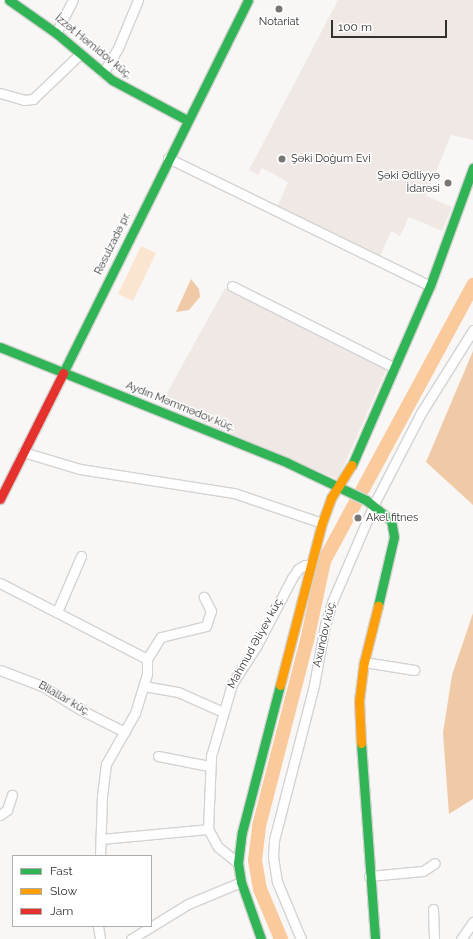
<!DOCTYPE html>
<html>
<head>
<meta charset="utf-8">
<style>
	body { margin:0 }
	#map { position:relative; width:473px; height:939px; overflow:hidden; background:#f9f7f5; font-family:Raleway,sans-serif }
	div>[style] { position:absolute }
	.built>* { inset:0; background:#efe8e4 }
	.green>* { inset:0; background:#fbe5d1 }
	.forest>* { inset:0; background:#f0caa6 }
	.river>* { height:14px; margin:-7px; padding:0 7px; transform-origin:7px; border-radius:7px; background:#faca9c }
	.roads { filter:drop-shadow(1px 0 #d4d3d2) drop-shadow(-1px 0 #d4d3d2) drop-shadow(0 1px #d4d3d2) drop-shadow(0 -1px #d4d3d2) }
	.street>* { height:9px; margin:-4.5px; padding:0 4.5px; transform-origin:4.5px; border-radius:4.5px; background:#fefefe }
	.fast>* { height:9px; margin:-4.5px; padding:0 4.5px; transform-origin:4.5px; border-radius:4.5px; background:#30b455 }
	.slow>* { height:9px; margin:-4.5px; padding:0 4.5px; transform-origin:4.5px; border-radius:4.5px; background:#ff9f0a }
	.jam>* { height:9px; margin:-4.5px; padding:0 4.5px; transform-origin:4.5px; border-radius:4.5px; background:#e5322d }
	.dots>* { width:11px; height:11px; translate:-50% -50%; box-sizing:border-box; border:2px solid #fff; border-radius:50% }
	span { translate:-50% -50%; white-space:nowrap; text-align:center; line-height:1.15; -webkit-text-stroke:3px #fff; paint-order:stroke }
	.poi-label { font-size:11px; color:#323130 }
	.left { translate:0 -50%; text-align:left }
	.right { translate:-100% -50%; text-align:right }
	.street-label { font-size:11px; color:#323130 }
	.legend { position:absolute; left:12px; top:855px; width:140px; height:72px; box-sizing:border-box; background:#fff; border:1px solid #adadac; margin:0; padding:5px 7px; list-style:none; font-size:12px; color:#323130 }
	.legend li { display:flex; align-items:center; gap:8px; height:20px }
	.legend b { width:20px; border:1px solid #adadac }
	.scale { position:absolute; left:331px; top:20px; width:116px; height:18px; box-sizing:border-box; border:2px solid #323130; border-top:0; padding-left:5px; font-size:12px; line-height:14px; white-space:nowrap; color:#323130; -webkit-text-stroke:3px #fff; paint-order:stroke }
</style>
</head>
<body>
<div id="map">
	<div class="built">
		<i style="clip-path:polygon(338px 0,473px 0,473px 140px,451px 135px,426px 196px,452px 207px,442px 231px,409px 217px,400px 236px,391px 231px,380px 257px,277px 208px,288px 182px,262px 168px,258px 175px,249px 170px)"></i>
		<i style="clip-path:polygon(225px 288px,387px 368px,338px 479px,161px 404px)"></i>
	</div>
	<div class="green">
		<i style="clip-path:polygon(141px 246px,156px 253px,133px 301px,118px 294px)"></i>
	</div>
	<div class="forest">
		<i style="clip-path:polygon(191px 279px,199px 289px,200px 297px,189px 310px,176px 312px)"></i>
		<i style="clip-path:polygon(473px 351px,473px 505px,426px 462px)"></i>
		<i style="clip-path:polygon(473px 613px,473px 799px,449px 814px,443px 733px,452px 675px)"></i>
	</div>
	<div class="river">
		<i style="left:281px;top:939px;width:54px;rotate:-112.8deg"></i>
		<i style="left:260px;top:889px;width:29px;rotate:-100deg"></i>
		<i style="left:255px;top:860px;width:34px;rotate:-83deg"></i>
		<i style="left:259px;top:826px;width:191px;rotate:-75.5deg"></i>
		<i style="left:307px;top:641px;width:82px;rotate:-78deg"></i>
		<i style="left:324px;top:561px;width:314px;rotate:-61.6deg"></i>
	</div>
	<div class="roads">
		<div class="street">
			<i style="left:56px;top:33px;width:37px;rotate:-63deg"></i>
			<i style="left:103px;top:73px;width:29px;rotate:-59deg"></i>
			<i style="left:118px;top:48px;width:52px;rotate:-67.4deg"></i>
			<i style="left:0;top:93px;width:25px;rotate:16deg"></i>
			<i style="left:24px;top:100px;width:9px;rotate:-6deg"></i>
			<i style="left:33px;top:99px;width:65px;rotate:-43.8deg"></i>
			<i style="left:168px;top:158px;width:292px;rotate:26deg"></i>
			<i style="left:232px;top:286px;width:182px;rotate:26.7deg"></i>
			<i style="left:23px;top:452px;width:59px;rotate:16.6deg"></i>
			<i style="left:80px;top:469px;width:156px;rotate:8.9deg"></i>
			<i style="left:234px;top:493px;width:93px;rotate:18.8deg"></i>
			<i style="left:0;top:583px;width:165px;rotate:27.3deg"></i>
			<i style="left:57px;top:612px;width:61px;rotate:-66.8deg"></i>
			<i style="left:147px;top:659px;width:26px;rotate:-58deg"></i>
			<i style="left:161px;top:637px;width:46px;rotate:-13.7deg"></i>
			<i style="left:206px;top:626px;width:16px;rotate:-72deg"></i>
			<i style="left:211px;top:611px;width:16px;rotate:-117deg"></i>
			<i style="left:364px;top:662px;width:51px;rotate:9.1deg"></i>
			<i style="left:0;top:670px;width:45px;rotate:20.9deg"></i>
			<i style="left:42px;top:686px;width:46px;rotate:31.6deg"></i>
			<i style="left:81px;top:710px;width:49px;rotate:26.6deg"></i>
			<i style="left:144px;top:686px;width:35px;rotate:10deg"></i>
			<i style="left:178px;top:692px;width:49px;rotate:24deg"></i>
			<i style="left:158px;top:756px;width:52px;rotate:11.1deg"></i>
			<i style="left:0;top:815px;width:9px;rotate:-36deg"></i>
			<i style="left:7px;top:810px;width:16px;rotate:-72deg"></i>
			<i style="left:101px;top:839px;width:107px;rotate:-5.3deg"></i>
			<i style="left:100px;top:856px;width:60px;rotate:-88.1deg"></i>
			<i style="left:102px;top:796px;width:32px;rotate:-83deg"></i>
			<i style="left:106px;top:764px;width:59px;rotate:-60.4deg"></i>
			<i style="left:135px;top:713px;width:41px;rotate:-72.9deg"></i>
			<i style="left:147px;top:674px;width:15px;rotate:-90deg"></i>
			<i style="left:238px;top:863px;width:26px;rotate:-141deg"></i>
			<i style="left:218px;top:847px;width:21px;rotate:-119deg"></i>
			<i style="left:208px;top:829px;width:73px;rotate:-87.6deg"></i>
			<i style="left:211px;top:756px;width:75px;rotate:-73.7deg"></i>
			<i style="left:232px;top:684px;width:46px;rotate:-57.3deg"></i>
			<i style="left:257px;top:645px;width:76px;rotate:-62.4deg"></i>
			<i style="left:292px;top:578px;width:11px;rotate:-56deg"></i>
			<i style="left:298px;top:569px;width:8px;rotate:-30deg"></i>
			<i style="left:305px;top:565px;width:5px"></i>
			<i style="left:369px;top:876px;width:54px;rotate:-5.3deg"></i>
			<i style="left:423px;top:871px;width:14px;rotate:-34deg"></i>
			<i style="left:433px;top:909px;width:30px;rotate:88deg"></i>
			<i style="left:98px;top:926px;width:13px;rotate:81deg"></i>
			<i style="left:131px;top:939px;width:67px;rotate:-31.6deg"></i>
			<i style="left:188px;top:904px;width:57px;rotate:-22.5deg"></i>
			<i style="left:301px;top:939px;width:62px;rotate:-112.8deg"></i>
			<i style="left:277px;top:882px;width:26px;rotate:-99deg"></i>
			<i style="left:273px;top:856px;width:16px;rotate:-86deg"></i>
			<i style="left:274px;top:840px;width:160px;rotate:-75.5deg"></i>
			<i style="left:314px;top:685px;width:61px;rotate:-79.6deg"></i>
			<i style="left:325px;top:625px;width:24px;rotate:-73deg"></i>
			<i style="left:332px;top:602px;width:107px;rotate:-66.8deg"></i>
			<i style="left:374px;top:504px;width:102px;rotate:-62.7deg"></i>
			<i style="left:421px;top:413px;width:98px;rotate:-57.9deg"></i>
			<i style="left:461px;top:939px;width:21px;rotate:-55deg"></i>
		</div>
		<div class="fast">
			<i style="left:9px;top:0;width:57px;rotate:35.1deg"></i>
			<i style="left:56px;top:33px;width:73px;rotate:40deg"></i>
			<i style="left:112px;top:80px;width:85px;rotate:28.1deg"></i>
			<i style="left:0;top:347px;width:310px;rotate:21.9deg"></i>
			<i style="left:288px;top:463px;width:86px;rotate:25.4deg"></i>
			<i style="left:366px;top:500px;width:32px;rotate:39deg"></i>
			<i style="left:391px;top:520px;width:17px;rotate:80deg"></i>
			<i style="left:394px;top:537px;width:71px;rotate:103.1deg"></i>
			<i style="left:63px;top:373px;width:416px;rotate:-63.6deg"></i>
			<i style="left:352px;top:465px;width:195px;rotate:-66.5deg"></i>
			<i style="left:430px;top:286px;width:126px;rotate:-70deg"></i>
			<i style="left:361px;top:743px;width:196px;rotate:85.9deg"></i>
			<i style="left:261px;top:939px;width:60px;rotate:-109.3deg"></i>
			<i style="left:241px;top:882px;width:19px;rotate:-99deg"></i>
			<i style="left:238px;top:863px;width:31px;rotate:-83deg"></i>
			<i style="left:242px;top:832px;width:152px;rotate:-75.5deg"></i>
		</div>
		<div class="slow">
			<i style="left:280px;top:685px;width:167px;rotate:-75.5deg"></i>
			<i style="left:322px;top:523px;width:27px;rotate:-70deg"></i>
			<i style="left:331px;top:498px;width:39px;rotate:-58deg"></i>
			<i style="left:361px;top:743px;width:42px;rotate:-92.7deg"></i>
			<i style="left:359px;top:701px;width:39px;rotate:-83deg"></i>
			<i style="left:364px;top:662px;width:58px;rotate:-76deg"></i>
		</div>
		<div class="jam">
			<i style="left:0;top:499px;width:141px;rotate:-63.4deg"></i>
		</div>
	</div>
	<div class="dots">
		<i style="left:279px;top:9px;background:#787675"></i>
		<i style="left:282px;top:159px;background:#787675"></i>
		<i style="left:448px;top:183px;background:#787675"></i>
		<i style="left:358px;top:518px;background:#787675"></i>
	</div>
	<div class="poi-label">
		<span style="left:279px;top:22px">Notariat</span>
		<span class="left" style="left:291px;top:159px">Şəki Doğum Evi</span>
		<span class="right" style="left:440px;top:183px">Şəki Ədliyyə<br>İdarəsi</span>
		<span class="left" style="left:366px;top:518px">Akel fitnes</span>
	</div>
	<div class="street-label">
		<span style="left:93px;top:47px;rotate:39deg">İzzət Həmidov küç.</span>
		<span style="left:113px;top:244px;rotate:-64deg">Rəsulzadə pr.</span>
		<span style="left:180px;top:407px;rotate:22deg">Aydın Məmmədov küç.</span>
		<span style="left:325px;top:634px;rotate:-77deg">Axundov küç.</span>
		<span style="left:256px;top:643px;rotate:-61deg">Mahmud Əliyev küç.</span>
		<span style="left:64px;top:699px;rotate:30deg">Bilallar küç.</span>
	</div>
	<ul class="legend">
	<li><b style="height:5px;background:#30b455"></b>Fast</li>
	<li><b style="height:5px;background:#ff9f0a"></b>Slow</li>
	<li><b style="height:5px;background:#e5322d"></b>Jam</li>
	</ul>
	<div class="scale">100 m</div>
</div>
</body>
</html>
